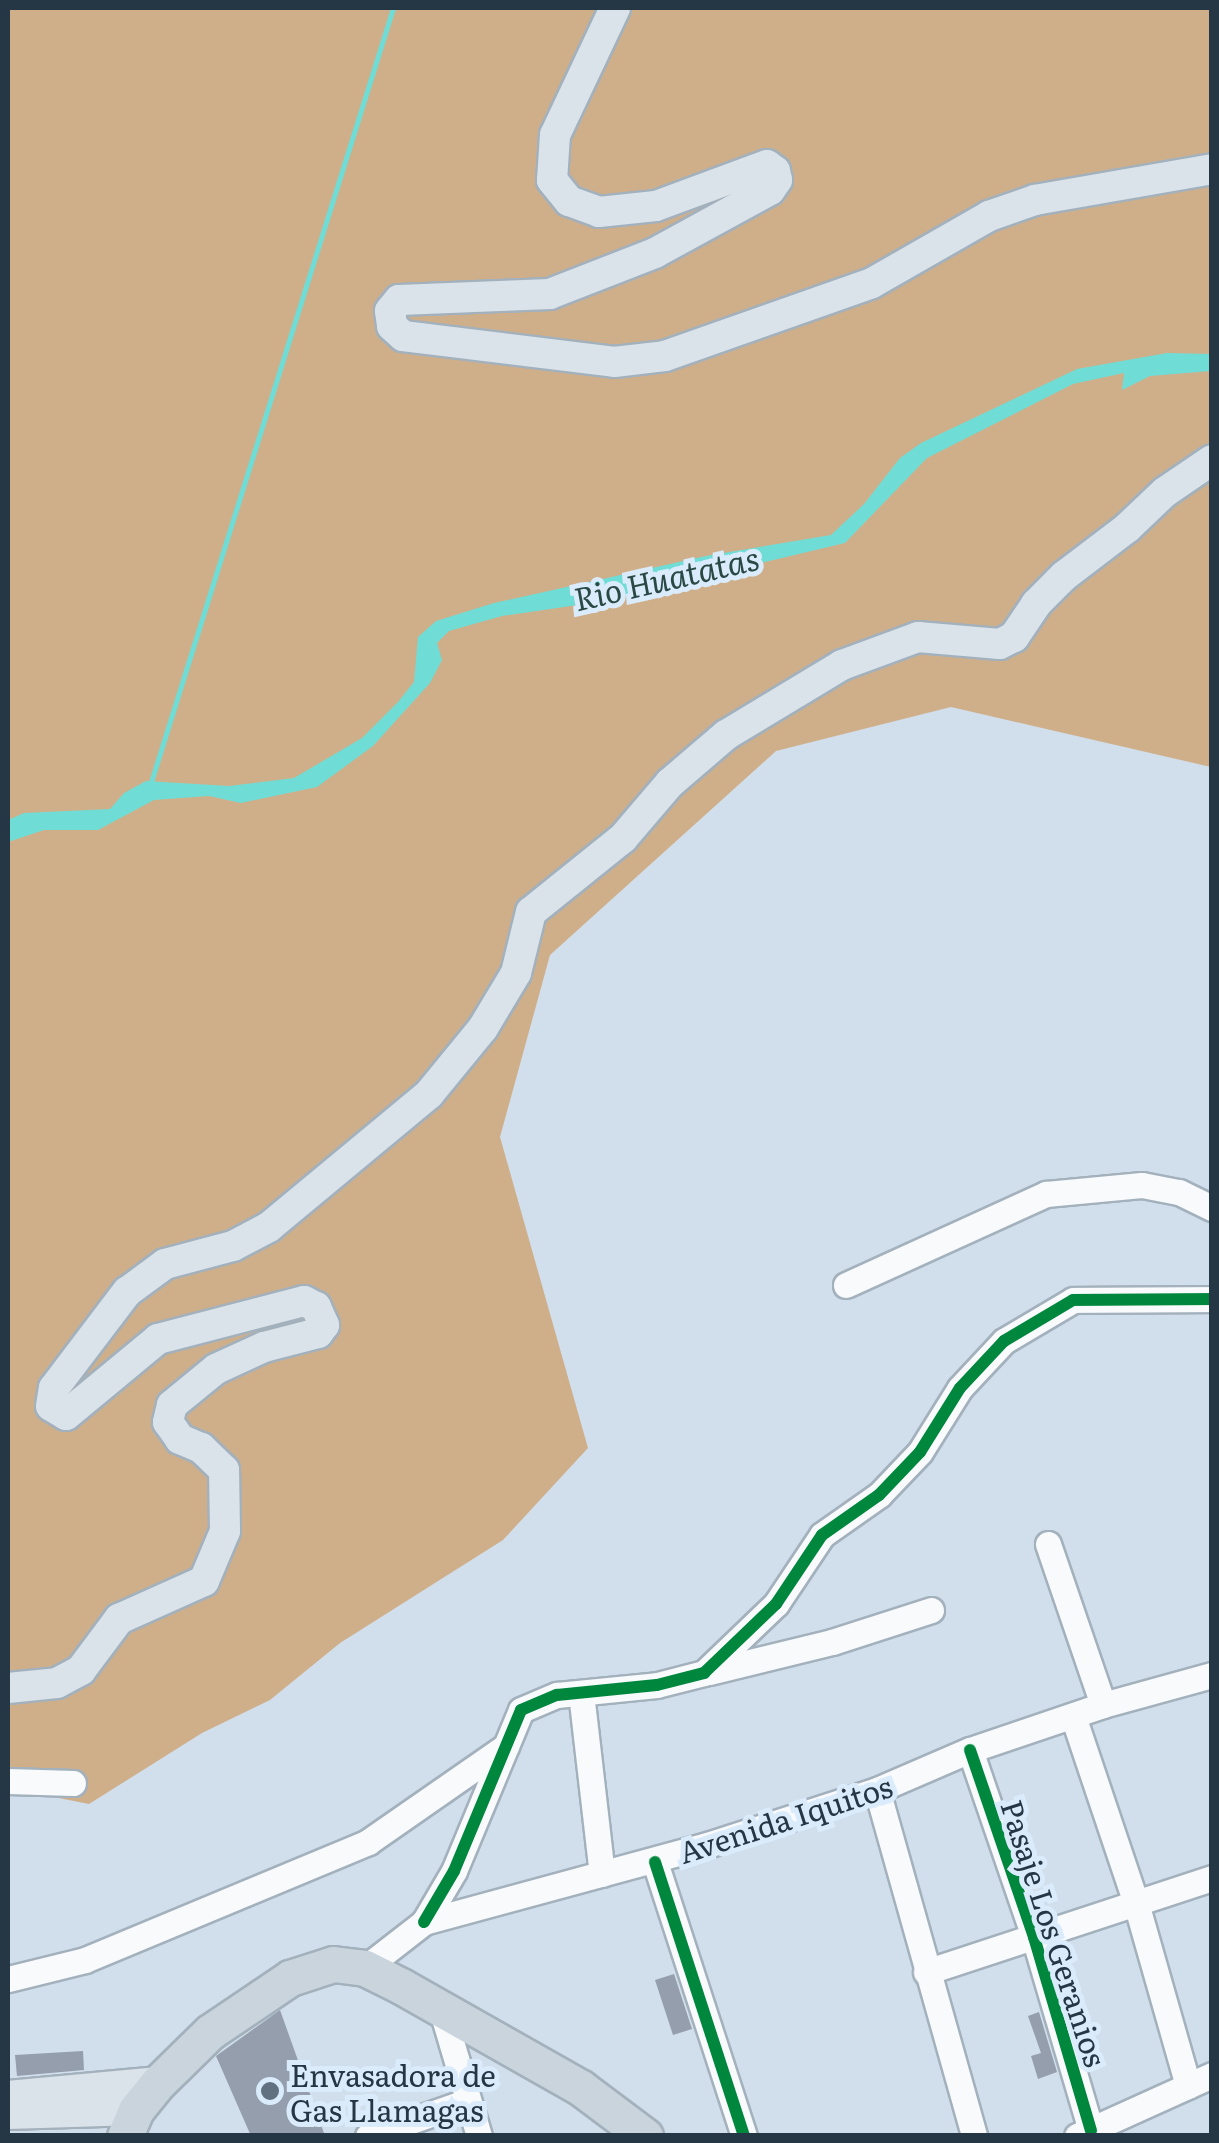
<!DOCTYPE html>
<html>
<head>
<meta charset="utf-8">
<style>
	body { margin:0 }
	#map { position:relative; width:1219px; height:2143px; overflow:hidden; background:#d1deeb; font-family:Literata,serif }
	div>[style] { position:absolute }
	.forest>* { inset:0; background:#cfaf8a }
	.water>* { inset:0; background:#70dcd6 }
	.stream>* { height:5px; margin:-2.5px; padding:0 2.5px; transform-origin:2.5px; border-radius:2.5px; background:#70dcd6 }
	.building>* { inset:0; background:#949eac }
	.roads { filter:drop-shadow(2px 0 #a3b1bd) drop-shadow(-2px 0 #a3b1bd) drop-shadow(0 2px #a3b1bd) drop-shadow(0 -2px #a3b1bd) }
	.minor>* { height:25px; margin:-12.5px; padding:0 12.5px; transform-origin:12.5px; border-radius:12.5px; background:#f8fafc }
	.major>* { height:30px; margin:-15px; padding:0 15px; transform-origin:15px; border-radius:15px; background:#dbe3ea }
	.highway>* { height:35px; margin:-17.5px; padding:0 17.5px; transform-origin:17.5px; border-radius:17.5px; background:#c9d4dd }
	.cycleway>* { height:12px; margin:-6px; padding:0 6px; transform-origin:6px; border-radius:6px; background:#00873e }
	.dots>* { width:28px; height:28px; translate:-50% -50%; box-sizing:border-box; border:5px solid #daebfb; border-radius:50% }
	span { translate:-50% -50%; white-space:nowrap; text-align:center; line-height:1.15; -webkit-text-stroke:10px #daebfb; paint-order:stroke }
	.street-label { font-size:30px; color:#253645 }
	.poi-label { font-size:30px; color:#253645 }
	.left { translate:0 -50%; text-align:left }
	.water-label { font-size:32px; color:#2a4945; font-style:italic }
	.frame { position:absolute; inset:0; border:10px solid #253645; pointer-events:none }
</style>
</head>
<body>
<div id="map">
	<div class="forest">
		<i style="clip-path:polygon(8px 8px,1211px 8px,1211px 767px,951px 707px,776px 751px,550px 955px,500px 1137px,588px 1448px,503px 1540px,340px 1643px,270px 1700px,202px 1733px,89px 1804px,8px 1788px)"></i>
	</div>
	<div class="water">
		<i style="clip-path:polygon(1167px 353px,1211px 354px,1211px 371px,1150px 376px,1122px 390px,1124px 373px,1073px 384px,927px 458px,845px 543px,598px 602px,502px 616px,449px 631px,437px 643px,442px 660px,430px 683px,373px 746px,317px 787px,241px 803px,209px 796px,154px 800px,98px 830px,44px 830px,8px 842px,8px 820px,24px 813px,110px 809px,124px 793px,146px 781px,229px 786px,294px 778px,362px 738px,398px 702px,414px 682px,418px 637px,436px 621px,494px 603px,706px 556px,831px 535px,864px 504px,900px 458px,921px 443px,1077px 369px)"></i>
	</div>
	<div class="stream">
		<i style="left:151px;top:782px;width:811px;rotate:-72.64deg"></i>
	</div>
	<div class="building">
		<i style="clip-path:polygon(674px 1974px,692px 2029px,673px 2035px,655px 1980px)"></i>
		<i style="clip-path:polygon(280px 2010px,325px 2136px,251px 2136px,216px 2056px)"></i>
		<i style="clip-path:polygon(1039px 2012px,1057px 2072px,1038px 2079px,1031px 2056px,1041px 2053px,1028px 2016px)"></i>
		<i style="clip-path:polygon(83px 2051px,84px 2070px,17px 2076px,15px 2055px)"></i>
	</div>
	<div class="roads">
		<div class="minor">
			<i style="left:846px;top:1285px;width:220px;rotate:-24.5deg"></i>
			<i style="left:1046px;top:1194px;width:96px;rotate:-5.4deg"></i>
			<i style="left:1142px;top:1185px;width:38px;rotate:11deg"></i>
			<i style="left:1179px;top:1192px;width:37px;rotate:26deg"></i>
			<i style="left:1048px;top:1544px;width:170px;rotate:71.1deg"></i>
			<i style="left:709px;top:1672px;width:127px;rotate:-13.7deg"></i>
			<i style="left:832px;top:1642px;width:104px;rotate:-17.9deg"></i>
			<i style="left:581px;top:1693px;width:182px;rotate:83.4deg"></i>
			<i style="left:1073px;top:1716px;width:197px;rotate:71.4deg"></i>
			<i style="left:1136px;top:1903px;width:190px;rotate:74.1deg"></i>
			<i style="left:970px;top:1750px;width:198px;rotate:71.1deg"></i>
			<i style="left:1034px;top:1937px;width:202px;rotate:73.6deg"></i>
			<i style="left:8px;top:1781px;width:65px;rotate:1.8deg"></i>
			<i style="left:877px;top:1790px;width:359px;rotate:74.3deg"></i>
			<i style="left:655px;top:1862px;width:288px;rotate:72deg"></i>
			<i style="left:424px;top:1922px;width:59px;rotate:-59.5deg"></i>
			<i style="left:454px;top:1871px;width:174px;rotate:-67.4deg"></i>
			<i style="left:521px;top:1710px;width:39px;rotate:-23deg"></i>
			<i style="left:557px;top:1695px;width:100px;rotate:-5.7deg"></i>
			<i style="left:657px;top:1685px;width:49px;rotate:-14.3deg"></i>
			<i style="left:704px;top:1673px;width:100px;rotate:-43.8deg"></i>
			<i style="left:776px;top:1604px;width:83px;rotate:-56.3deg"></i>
			<i style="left:822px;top:1535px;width:70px;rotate:-35.1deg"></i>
			<i style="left:879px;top:1495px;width:59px;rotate:-46.4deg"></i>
			<i style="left:920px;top:1452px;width:75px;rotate:-58deg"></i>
			<i style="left:960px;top:1388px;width:64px;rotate:-46.9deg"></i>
			<i style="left:1004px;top:1341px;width:80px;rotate:-30.7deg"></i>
			<i style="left:1073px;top:1300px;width:139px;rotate:-0.4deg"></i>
			<i style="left:365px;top:1968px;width:75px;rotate:-37.9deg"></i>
			<i style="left:424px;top:1922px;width:293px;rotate:-15.2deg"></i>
			<i style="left:707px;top:1845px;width:179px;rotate:-17.9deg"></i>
			<i style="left:877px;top:1790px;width:101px;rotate:-23.3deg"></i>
			<i style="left:970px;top:1750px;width:140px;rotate:-18.7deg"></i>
			<i style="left:1103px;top:1705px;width:113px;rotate:-15.4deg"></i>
			<i style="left:926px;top:1972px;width:301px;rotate:-18.2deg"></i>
			<i style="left:8px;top:1979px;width:79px;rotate:-13.9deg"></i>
			<i style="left:85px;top:1960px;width:307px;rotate:-22.6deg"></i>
			<i style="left:368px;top:1842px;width:168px;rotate:-34.8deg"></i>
			<i style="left:442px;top:2011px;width:130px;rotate:73.5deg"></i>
			<i style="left:368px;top:2136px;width:106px;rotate:-19.3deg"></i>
			<i style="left:1077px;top:2136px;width:148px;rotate:-24.3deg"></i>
		</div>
		<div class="major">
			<i style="left:615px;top:8px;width:140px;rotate:115.3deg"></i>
			<i style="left:555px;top:135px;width:45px;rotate:93.8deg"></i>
			<i style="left:552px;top:180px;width:27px;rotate:51deg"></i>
			<i style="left:569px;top:201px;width:32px;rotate:20deg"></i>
			<i style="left:599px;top:212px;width:57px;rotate:-6deg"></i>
			<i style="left:656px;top:206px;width:118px;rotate:-20.3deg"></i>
			<i style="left:767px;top:165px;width:10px;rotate:37deg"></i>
			<i style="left:775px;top:171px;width:9px;rotate:77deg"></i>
			<i style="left:777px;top:180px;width:12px;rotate:125deg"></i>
			<i style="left:770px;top:190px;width:131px;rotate:151.3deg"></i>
			<i style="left:655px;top:253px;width:113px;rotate:158.7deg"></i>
			<i style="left:550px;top:294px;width:151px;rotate:177.7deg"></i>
			<i style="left:399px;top:300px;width:14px;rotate:129deg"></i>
			<i style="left:390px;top:311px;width:15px;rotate:82deg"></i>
			<i style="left:392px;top:326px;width:15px;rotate:42deg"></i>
			<i style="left:403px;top:336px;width:213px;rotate:7deg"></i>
			<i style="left:614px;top:362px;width:51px;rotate:-6.7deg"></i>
			<i style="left:665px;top:356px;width:219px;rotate:-19.4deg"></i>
			<i style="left:872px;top:283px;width:135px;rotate:-29.8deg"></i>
			<i style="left:989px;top:216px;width:49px;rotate:-19.2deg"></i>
			<i style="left:1035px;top:200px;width:180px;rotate:-9.9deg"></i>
			<i style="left:8px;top:1688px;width:49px;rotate:-5.8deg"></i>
			<i style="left:57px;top:1683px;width:27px;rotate:-28deg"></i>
			<i style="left:81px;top:1670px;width:64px;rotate:-53.3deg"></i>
			<i style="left:119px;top:1619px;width:93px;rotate:-24.1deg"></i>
			<i style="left:204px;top:1581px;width:54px;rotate:-67.2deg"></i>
			<i style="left:225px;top:1531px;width:61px;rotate:-90.9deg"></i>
			<i style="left:224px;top:1470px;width:32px;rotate:-136deg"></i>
			<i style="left:201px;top:1448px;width:23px;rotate:-157deg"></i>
			<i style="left:180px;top:1439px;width:21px;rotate:-125deg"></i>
			<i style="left:168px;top:1422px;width:17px;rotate:-77deg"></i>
			<i style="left:172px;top:1405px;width:57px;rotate:-39.3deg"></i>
			<i style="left:216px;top:1369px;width:53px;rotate:-24.6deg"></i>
			<i style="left:264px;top:1347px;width:56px;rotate:-14.5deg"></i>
			<i style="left:318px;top:1333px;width:10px;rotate:-53deg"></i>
			<i style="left:324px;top:1325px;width:20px;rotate:-114deg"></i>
			<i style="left:316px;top:1307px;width:13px;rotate:-153deg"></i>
			<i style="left:304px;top:1301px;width:151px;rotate:165.4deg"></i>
			<i style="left:158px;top:1339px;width:119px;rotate:140.4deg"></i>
			<i style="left:66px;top:1415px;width:17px;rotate:-149deg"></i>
			<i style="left:51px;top:1406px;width:18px;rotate:-81deg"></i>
			<i style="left:54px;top:1388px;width:121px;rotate:-52.8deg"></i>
			<i style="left:127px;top:1292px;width:47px;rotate:-36.4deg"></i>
			<i style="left:165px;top:1264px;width:70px;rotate:-14.8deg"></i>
			<i style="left:233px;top:1246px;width:41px;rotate:-27.8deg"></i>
			<i style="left:269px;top:1227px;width:208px;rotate:-39.7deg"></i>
			<i style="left:429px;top:1094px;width:85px;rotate:-50.7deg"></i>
			<i style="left:483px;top:1028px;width:64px;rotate:-59deg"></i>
			<i style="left:516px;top:973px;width:63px;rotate:-76.2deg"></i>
			<i style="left:531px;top:912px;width:118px;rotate:-38.8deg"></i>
			<i style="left:623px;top:838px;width:72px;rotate:-49.5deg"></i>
			<i style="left:670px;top:783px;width:74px;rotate:-40.6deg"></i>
			<i style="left:726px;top:735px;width:135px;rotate:-31.1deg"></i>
			<i style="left:842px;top:665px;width:81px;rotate:-20.2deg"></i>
			<i style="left:918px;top:637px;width:82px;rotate:4.9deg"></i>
			<i style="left:1000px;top:644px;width:16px;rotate:-27deg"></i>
			<i style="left:1014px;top:637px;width:40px;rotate:-56deg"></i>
			<i style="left:1036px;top:604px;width:40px;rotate:-45deg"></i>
			<i style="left:1064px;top:576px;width:79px;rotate:-37.3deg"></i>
			<i style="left:1127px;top:528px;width:52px;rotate:-43.5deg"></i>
			<i style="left:1165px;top:492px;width:57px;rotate:-34.2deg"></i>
			<i style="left:8px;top:2096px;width:152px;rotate:-5.3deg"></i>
			<i style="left:8px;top:2114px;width:128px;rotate:-1.8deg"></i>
		</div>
		<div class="highway">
			<i style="left:125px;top:2136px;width:28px;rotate:-67deg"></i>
			<i style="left:136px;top:2110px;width:36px;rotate:-51deg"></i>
			<i style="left:159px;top:2082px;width:71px;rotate:-44.4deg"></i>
			<i style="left:210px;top:2032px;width:97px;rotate:-34deg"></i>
			<i style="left:290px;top:1978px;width:45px;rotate:-18deg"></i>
			<i style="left:333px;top:1964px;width:32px;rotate:7deg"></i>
			<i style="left:365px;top:1968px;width:40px;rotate:26.6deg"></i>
			<i style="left:401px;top:1986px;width:207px;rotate:29.5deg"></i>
			<i style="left:581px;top:2088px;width:80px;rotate:36.9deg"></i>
		</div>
	</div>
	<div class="cycleway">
		<i style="left:970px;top:1750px;width:198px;rotate:71.1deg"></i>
		<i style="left:1034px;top:1937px;width:202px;rotate:73.6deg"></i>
		<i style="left:655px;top:1862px;width:288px;rotate:72deg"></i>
		<i style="left:424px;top:1922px;width:59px;rotate:-59.5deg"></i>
		<i style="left:454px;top:1871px;width:174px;rotate:-67.4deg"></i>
		<i style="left:521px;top:1710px;width:39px;rotate:-23deg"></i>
		<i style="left:557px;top:1695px;width:100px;rotate:-5.7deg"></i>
		<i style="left:657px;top:1685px;width:49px;rotate:-14.3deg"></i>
		<i style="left:704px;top:1673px;width:100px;rotate:-43.8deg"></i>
		<i style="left:776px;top:1604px;width:83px;rotate:-56.3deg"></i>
		<i style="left:822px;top:1535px;width:70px;rotate:-35.1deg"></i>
		<i style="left:879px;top:1495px;width:59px;rotate:-46.4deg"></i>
		<i style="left:920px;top:1452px;width:75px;rotate:-58deg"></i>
		<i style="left:960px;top:1388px;width:64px;rotate:-46.9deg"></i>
		<i style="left:1004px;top:1341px;width:80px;rotate:-30.7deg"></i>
		<i style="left:1073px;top:1300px;width:139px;rotate:-0.4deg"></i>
	</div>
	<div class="dots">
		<i style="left:270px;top:2091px;background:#61717f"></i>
	</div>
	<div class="street-label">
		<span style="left:785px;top:1818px;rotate:-18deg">Avenida Iquitos</span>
		<span style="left:1055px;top:1933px;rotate:72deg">Pasaje Los Geranios</span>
	</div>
	<div class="poi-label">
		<span class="left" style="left:290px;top:2091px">Envasadora de<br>Gas Llamagas</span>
	</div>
	<div class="water-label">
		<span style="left:666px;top:577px;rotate:-13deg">Rio Huatatas</span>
	</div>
	<div class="frame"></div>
</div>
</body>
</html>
